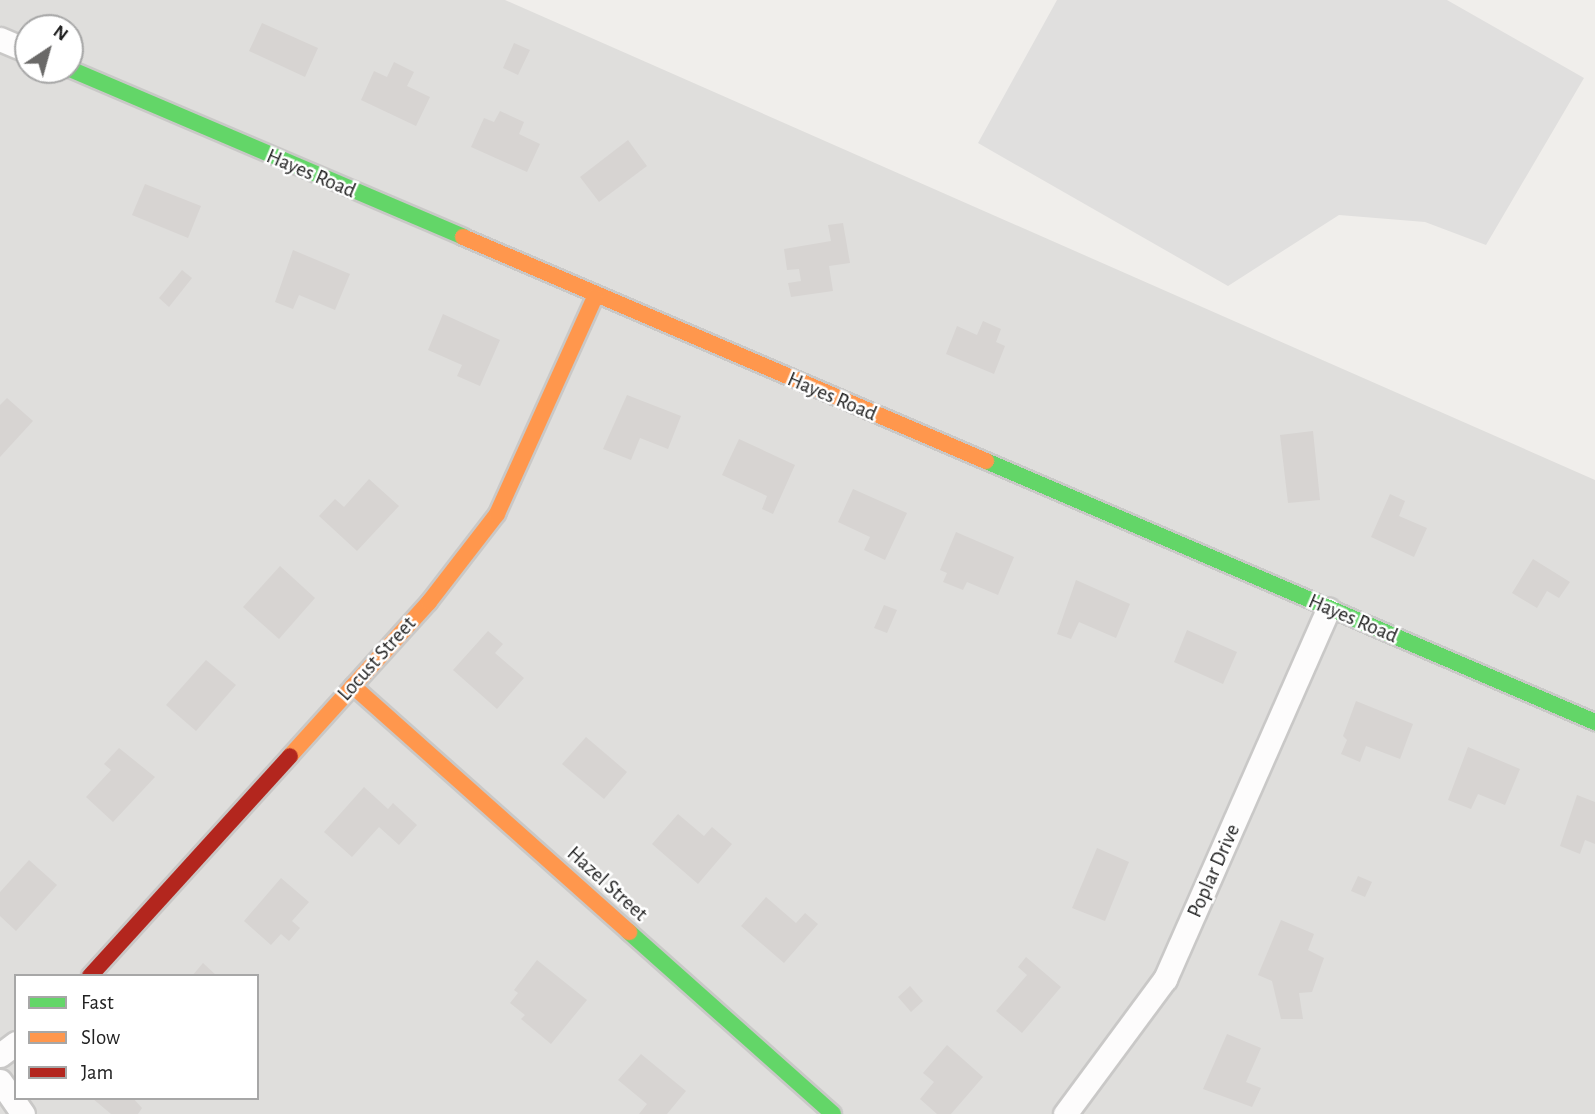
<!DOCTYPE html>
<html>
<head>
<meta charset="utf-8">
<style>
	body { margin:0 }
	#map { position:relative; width:1595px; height:1114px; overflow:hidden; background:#f0eeeb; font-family:"Alegreya Sans",sans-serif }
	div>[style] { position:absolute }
	.residential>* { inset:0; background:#dfdedc }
	.parking>* { inset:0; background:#e0dfde }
	.building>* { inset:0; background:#d7d4d2 }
	.roads { filter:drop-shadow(2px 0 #c9c8c7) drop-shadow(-2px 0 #c9c8c7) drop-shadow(0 2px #c9c8c7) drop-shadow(0 -2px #c9c8c7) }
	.street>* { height:23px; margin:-11.5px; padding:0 11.5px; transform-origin:11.5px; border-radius:11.5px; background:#fdfcfc }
	.fast>* { height:16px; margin:-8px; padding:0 8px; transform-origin:8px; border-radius:8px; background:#63d668 }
	.slow>* { height:16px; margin:-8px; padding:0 8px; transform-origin:8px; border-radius:8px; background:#ff974d }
	.jam>* { height:16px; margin:-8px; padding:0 8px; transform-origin:8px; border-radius:8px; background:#b3261e }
	span { translate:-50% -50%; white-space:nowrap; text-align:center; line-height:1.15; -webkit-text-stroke:5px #fff; paint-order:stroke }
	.street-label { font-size:21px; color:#222 }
	.legend { position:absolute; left:14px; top:974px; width:245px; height:126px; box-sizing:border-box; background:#fff; border:2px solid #a7a7a7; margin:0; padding:9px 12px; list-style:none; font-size:21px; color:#222 }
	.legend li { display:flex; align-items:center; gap:14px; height:35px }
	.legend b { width:35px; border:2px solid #a7a7a7 }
	.north { position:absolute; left:14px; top:14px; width:70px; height:70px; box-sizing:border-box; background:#fff; border:2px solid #a7a7a7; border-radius:50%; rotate:36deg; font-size:19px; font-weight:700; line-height:28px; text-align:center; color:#222 }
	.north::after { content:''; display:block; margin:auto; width:24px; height:32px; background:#6a6968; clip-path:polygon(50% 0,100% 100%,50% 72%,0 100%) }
</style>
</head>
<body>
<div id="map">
	<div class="residential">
		<i style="clip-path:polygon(evenodd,0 0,505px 0,1595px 480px,1595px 1114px,0 1114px,0 0,28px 28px,70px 28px,70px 70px,28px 70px,28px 28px,0 0,16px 976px,257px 976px,257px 1098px,16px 1098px,16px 976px)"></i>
	</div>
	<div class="parking">
		<i style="clip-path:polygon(1057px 0,1447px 0,1584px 78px,1486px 245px,1425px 222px,1339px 215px,1228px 286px,978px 143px)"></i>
	</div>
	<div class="building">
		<i style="clip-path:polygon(262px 23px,318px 48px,305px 77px,249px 51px)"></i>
		<i style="clip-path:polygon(514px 43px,530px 50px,518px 75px,503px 68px)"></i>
		<i style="clip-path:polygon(394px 62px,414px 72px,407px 86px,430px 97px,416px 126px,361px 100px,374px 71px,387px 77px)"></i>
		<i style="clip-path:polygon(500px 111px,524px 122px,519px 134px,540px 144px,527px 172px,471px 147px,484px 118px,494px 122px)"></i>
		<i style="clip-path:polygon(628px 140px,647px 166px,599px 202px,580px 177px)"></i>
		<i style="clip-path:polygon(145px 184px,201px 206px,188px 238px,132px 215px)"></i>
		<i style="clip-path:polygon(843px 223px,850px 263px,829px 266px,833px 291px,791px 297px,788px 283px,801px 281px,799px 269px,787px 270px,784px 249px,831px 241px,828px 225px)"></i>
		<i style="clip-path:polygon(293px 250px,350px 274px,335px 310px,299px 295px,293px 309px,275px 302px)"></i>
		<i style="clip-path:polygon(182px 270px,192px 278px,169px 307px,159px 298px)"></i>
		<i style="clip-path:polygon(443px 314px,500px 340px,480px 386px,457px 376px,462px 365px,428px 350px)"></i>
		<i style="clip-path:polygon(983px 321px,1001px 329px,996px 342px,1005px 346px,994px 374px,946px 354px,957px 326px,977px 335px)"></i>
		<i style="clip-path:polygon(627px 395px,681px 416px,668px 449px,640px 438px,631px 460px,603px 449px)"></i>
		<i style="clip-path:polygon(7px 398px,33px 421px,0 457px,0 405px)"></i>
		<i style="clip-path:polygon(1313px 431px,1320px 500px,1288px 503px,1280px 435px)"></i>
		<i style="clip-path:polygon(739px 439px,795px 465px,773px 514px,762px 509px,767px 496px,722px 475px)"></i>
		<i style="clip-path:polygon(369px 479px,399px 506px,357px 551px,319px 516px,335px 499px,344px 507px)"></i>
		<i style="clip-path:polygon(853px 489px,907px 513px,885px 560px,864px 550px,870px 537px,838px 522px)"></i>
		<i style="clip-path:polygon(1390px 494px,1405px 501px,1399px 516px,1427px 528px,1414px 557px,1371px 537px)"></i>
		<i style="clip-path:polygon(956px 532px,1014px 557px,998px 595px,967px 582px,963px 590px,943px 582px,947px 573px,940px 570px)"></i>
		<i style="clip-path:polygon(1533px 559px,1570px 582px,1559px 598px,1547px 591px,1537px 608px,1512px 593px)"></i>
		<i style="clip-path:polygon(280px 566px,315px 598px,279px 639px,243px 607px)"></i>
		<i style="clip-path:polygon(1076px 580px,1130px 604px,1116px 638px,1079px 622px,1071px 639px,1057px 634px)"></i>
		<i style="clip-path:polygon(884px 605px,897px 610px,887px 633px,874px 628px)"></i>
		<i style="clip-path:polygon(1187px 630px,1237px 652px,1223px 684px,1174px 662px)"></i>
		<i style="clip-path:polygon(488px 631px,503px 644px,495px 653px,524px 678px,497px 709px,453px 670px)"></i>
		<i style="clip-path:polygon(206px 660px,236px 685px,196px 731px,166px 705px)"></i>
		<i style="clip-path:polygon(1356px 701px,1413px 724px,1400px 759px,1366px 746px,1360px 762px,1341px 754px,1347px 740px,1343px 736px)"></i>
		<i style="clip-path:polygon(586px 737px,627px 772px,604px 799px,562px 764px)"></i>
		<i style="clip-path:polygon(1468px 747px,1520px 769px,1505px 805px,1478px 794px,1471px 809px,1448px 800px)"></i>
		<i style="clip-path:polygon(119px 748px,155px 777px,113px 822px,86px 797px,111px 770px,104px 764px)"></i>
		<i style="clip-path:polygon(364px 787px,388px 809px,393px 803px,417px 825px,399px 845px,379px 827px,352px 857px,324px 832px)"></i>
		<i style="clip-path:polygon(1577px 795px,1595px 802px,1595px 844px,1585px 840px,1580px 854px,1560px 846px)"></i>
		<i style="clip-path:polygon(678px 814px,704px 836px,712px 827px,732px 844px,698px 884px,652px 844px)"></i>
		<i style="clip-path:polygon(1097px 848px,1129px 862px,1105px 921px,1072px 908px)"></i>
		<i style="clip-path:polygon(29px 860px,57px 885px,16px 931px,0 916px,0 892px)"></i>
		<i style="clip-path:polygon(1358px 876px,1372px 882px,1365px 897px,1351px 891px)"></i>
		<i style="clip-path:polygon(281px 878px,309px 902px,292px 921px,300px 928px,289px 941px,281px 934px,271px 945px,244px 921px)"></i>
		<i style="clip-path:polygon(766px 897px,796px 923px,805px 913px,818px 924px,784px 963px,741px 926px)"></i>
		<i style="clip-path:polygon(1281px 920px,1314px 934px,1308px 950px,1324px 958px,1312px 992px,1299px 993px,1303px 1019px,1281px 1019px,1272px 981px,1258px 975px)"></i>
		<i style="clip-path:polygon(1026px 957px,1061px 987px,1022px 1033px,996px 1011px,1027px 975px,1018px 967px)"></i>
		<i style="clip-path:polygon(537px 960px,587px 1000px,551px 1044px,521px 1019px,525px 1015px,510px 1003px,518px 993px,514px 990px)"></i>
		<i style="clip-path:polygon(203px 963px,217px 976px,192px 976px)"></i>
		<i style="clip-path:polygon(910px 986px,923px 1001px,911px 1012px,898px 997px)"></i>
		<i style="clip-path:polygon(1227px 1034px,1261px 1048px,1246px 1082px,1261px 1088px,1252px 1107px,1203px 1089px)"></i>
		<i style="clip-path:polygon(947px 1045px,983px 1077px,951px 1114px,937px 1114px,920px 1099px,934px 1082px,923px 1073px)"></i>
		<i style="clip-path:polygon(641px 1054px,686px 1091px,667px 1114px,639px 1114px,647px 1104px,618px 1080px)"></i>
		<i style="clip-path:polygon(92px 1098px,133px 1098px,142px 1108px,138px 1114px,111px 1114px)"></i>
	</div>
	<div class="roads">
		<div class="street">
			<i style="left:0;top:39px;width:30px;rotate:23deg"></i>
			<i style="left:0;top:1055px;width:20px;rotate:-37deg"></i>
			<i style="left:0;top:1081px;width:40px;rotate:55.1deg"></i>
			<i style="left:1065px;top:1114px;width:168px;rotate:-53.5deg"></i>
			<i style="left:1165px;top:979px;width:404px;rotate:-66.2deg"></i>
		</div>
		<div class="fast">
			<i style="left:70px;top:69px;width:427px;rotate:23.1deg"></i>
			<i style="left:986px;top:461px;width:663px;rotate:23.2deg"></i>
			<i style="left:629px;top:932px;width:273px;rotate:41.7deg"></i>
		</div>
		<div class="slow">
			<i style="left:463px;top:237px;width:569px;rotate:23.19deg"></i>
			<i style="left:353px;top:686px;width:370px;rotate:41.7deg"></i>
			<i style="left:290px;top:756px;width:207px;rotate:-47.9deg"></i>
			<i style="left:429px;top:602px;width:111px;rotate:-52.3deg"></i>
			<i style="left:497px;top:514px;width:238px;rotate:-65.7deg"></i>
		</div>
		<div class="jam">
			<i style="left:90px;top:976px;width:297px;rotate:-47.7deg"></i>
		</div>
	</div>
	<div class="street-label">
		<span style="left:311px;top:174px;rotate:23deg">Hayes Road</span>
		<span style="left:832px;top:397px;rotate:23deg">Hayes Road</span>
		<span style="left:1353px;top:619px;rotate:23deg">Hayes Road</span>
		<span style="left:377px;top:659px;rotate:-48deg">Locust Street</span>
		<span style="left:1214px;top:871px;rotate:-66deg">Poplar Drive</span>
		<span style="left:607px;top:884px;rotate:42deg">Hazel Street</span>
	</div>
	<ul class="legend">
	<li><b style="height:9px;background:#63d668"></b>Fast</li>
	<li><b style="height:9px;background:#ff974d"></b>Slow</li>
	<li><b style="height:9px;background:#b3261e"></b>Jam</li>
	</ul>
	<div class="north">N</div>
</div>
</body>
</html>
